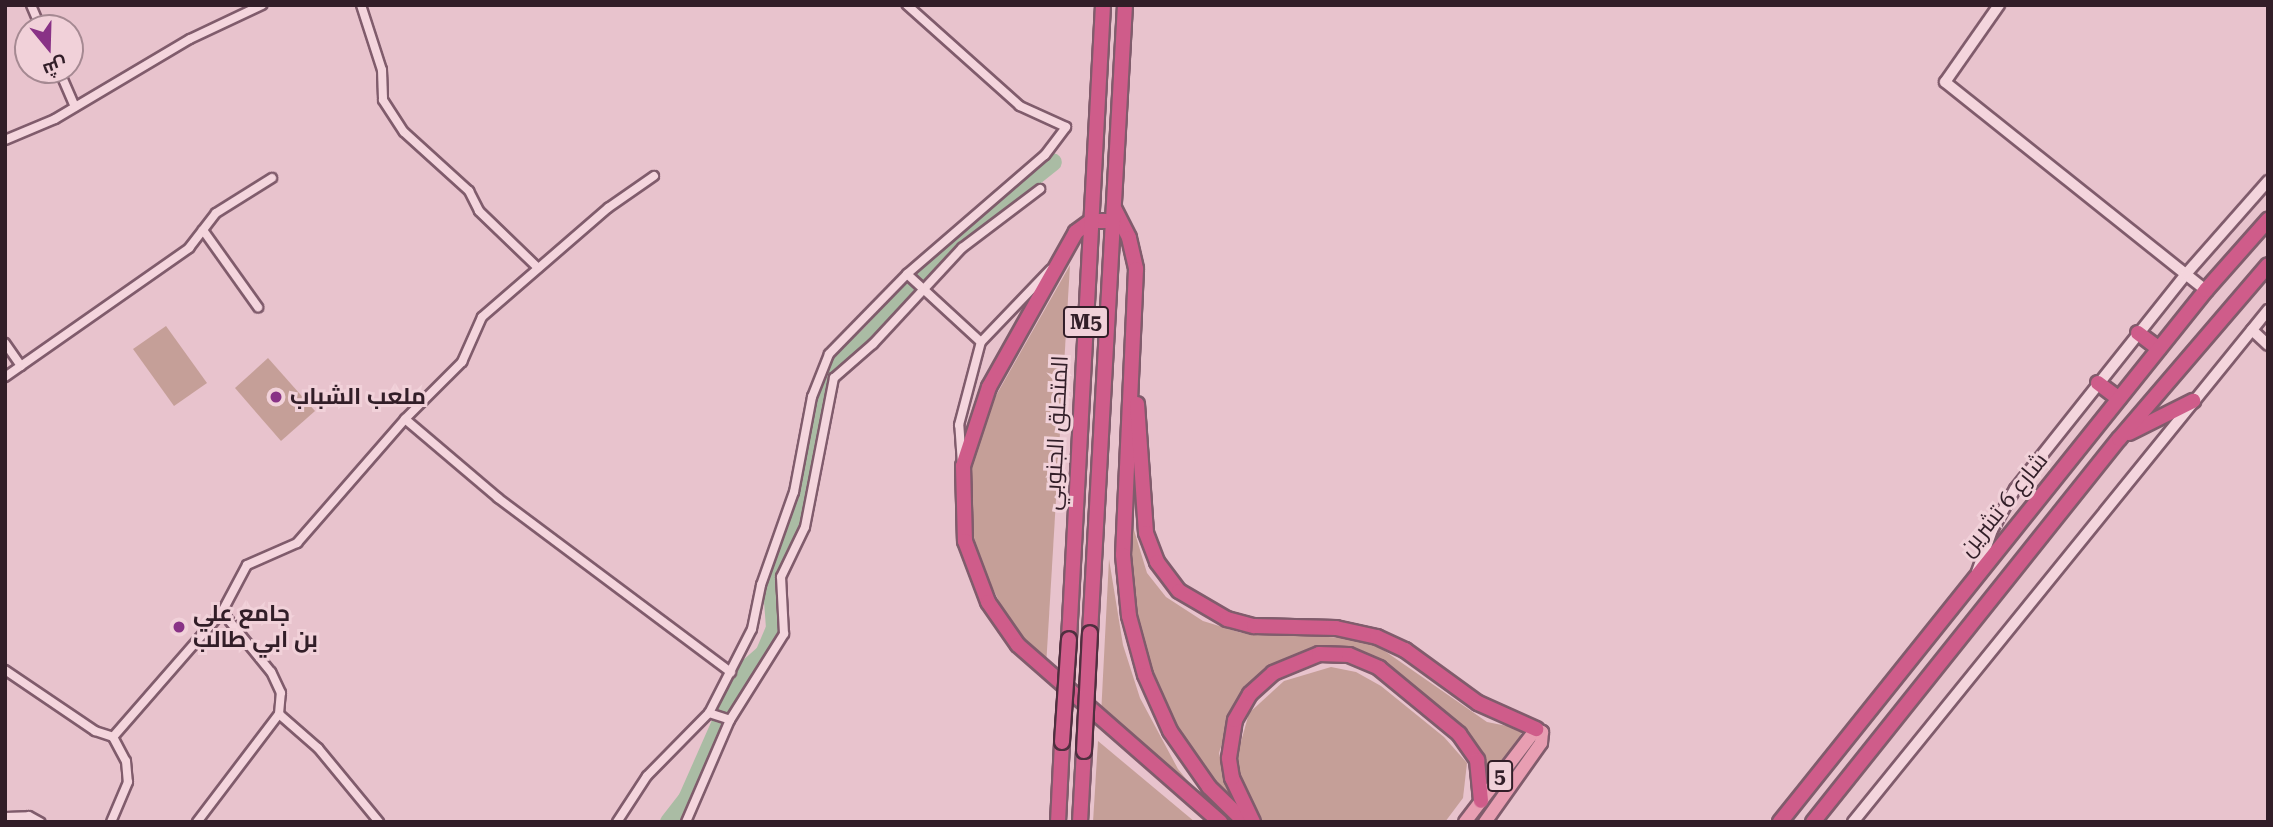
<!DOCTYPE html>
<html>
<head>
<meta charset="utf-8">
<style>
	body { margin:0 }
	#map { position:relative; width:2273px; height:827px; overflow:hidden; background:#e8c3cd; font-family:"Roboto Serif",Cairo,serif }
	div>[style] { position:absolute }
	.green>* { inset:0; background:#c59f98 }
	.river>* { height:18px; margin:-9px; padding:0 9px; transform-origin:9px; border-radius:9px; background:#aabca4 }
	.roads { filter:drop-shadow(2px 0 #805c6c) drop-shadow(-2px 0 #805c6c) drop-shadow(0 2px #805c6c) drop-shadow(0 -2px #805c6c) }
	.street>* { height:8px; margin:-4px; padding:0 4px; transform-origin:4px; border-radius:4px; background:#f4d5dd }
	.secondary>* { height:10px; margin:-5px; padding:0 5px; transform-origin:5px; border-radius:5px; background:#f4d5dd }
	.primary>* { height:12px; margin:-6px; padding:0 6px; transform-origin:6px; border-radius:6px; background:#e89eb2 }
	.highway>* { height:14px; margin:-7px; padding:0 7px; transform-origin:7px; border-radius:7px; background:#cf5c8a }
	.bridges { filter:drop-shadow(2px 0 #4f2f3f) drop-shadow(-2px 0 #4f2f3f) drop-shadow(0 2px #4f2f3f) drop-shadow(0 -2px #4f2f3f) }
	.highway-bridge>* { height:14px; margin:-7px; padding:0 7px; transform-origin:7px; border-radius:7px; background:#cf5c8a }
	.dots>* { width:19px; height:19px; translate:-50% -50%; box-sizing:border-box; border:4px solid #f1d1d9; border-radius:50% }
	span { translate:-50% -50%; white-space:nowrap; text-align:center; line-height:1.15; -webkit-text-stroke:6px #f1d1d9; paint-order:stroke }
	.shield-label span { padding:2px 5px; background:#f1d1d9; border:2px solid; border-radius:5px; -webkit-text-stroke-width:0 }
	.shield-label { font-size:21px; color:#321e28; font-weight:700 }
	.poi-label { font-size:23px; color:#321e28; font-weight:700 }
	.left { translate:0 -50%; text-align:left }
	.street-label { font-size:23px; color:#321e28 }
	.frame { position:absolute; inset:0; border:7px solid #321e28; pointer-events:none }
	.north { position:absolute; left:14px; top:14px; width:70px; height:70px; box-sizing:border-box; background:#f1d1d9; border:2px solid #a58992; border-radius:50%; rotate:161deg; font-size:19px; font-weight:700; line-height:28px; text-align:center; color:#321e28 }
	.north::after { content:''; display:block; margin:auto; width:24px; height:32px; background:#893286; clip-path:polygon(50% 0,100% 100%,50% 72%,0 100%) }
</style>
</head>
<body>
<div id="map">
	<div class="green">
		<i style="clip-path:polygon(1070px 265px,1046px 667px,1013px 630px,975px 552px,970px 469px,985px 415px)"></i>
		<i style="clip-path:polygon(166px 326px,207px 383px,174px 406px,133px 349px)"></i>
		<i style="clip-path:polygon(268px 358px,315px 411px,281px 441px,235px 388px)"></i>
		<i style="clip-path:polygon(1129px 491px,1134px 530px,1147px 573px,1166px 597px,1203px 621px,1242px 633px,1349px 638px,1379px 647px,1487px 722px,1522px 729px,1520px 737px,1488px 779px,1480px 759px,1388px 670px,1331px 649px,1299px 653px,1274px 664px,1235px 704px,1219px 753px,1231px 801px,1192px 756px,1155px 687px,1128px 591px)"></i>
		<i style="clip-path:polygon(1109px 559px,1123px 645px,1140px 698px,1178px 769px,1203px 800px,1101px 715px)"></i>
		<i style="clip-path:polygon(1331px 667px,1356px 672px,1381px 686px,1444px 737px,1467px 763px,1463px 798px,1445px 822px,1259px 820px,1239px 781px,1237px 756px,1249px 713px,1284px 681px)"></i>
		<i style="clip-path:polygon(1098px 741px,1195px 822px,1093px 822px)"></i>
	</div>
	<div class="river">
		<i style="left:669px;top:822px;width:29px;rotate:-52deg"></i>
		<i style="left:687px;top:799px;width:139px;rotate:-66.2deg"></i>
		<i style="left:743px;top:672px;width:28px;rotate:-41deg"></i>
		<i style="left:764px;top:654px;width:28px;rotate:-67deg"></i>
		<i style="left:775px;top:628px;width:54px;rotate:-94.2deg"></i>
		<i style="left:771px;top:574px;width:49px;rotate:-60.8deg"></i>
		<i style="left:795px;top:531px;width:164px;rotate:-78deg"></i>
		<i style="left:829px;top:371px;width:55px;rotate:-41.3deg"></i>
		<i style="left:870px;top:335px;width:132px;rotate:-47.8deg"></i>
		<i style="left:959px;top:237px;width:120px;rotate:-38.6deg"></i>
	</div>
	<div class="roads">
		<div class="street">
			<i style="left:31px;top:5px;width:25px;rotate:67deg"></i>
			<i style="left:361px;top:5px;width:68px;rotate:72.1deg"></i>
			<i style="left:382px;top:70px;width:30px;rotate:88deg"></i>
			<i style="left:383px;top:100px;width:38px;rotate:57deg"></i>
			<i style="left:404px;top:132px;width:88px;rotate:42.2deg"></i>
			<i style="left:469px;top:191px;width:22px;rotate:63deg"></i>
			<i style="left:479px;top:211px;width:82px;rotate:44deg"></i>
			<i style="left:59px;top:70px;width:40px;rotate:66.6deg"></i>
			<i style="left:5px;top:140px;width:54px;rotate:-22.8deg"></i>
			<i style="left:55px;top:119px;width:157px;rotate:-30.7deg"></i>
			<i style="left:190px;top:39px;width:80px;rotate:-25.3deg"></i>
			<i style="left:203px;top:230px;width:95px;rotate:54.5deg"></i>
			<i style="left:907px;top:274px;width:100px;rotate:42.6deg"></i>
			<i style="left:5px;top:343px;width:28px;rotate:55deg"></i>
			<i style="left:5px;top:377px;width:225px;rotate:-35deg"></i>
			<i style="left:189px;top:248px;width:44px;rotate:-52.4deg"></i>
			<i style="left:216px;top:213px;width:66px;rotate:-32deg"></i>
			<i style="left:405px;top:419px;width:122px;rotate:40.3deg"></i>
			<i style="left:498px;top:498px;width:291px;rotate:36.8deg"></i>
			<i style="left:962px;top:464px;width:39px;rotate:-94deg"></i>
			<i style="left:959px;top:425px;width:86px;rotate:-75.2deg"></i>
			<i style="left:981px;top:342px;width:100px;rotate:-46.2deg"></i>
			<i style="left:5px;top:670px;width:109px;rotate:34.1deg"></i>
			<i style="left:95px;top:731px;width:19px;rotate:18deg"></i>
			<i style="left:113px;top:737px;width:27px;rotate:62deg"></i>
			<i style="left:126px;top:761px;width:21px;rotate:85deg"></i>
			<i style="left:128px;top:782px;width:43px;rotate:113deg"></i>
			<i style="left:709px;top:713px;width:22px;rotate:18deg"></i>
			<i style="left:279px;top:714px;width:52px;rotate:41.1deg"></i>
			<i style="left:318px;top:748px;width:96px;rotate:50.5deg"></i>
			<i style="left:113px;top:737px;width:166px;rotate:-48.9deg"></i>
			<i style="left:222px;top:612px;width:53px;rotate:-62deg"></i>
			<i style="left:247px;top:565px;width:55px;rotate:-23.7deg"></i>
			<i style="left:297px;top:543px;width:164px;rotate:-48.9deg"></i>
			<i style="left:405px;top:419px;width:81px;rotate:-45deg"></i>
			<i style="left:462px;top:362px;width:49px;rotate:-66deg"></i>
			<i style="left:482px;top:317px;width:167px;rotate:-40.9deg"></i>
			<i style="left:608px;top:208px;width:56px;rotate:-34.8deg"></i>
			<i style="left:5px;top:817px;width:24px;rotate:-2deg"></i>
			<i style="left:29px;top:816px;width:13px;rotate:29deg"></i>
			<i style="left:197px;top:822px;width:136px;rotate:-52.8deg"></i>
			<i style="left:279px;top:714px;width:21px;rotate:-85deg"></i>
			<i style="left:281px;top:693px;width:23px;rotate:-115deg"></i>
			<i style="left:271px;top:672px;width:77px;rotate:-129.2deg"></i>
			<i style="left:617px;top:822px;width:55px;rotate:-56.9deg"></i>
			<i style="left:647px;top:776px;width:88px;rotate:-45.5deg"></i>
			<i style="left:709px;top:713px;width:94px;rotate:-62.9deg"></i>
			<i style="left:752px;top:629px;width:45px;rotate:-78.4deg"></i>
			<i style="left:761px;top:585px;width:99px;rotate:-70.5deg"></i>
			<i style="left:794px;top:492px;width:97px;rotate:-79.3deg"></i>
			<i style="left:812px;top:397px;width:46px;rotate:-68.4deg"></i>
			<i style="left:829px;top:354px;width:112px;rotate:-45.7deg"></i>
			<i style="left:907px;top:274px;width:182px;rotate:-40.8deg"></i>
			<i style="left:1045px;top:155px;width:35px;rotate:-53deg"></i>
			<i style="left:1066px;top:127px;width:51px;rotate:-155.5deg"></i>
			<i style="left:1020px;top:106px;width:152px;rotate:-138.2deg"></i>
			<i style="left:686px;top:822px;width:111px;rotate:-66.7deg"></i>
			<i style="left:730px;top:720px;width:102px;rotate:-57.9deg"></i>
			<i style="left:784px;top:634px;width:57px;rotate:-93deg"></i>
			<i style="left:781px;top:577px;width:55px;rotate:-64.4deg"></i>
			<i style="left:805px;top:527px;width:152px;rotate:-79deg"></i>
			<i style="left:834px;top:378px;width:52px;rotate:-41.1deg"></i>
			<i style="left:873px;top:344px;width:131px;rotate:-47.2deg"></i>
			<i style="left:962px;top:248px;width:98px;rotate:-37.1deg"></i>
		</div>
		<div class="secondary">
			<i style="left:1999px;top:5px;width:94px;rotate:125deg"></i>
			<i style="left:1945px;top:82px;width:334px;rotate:38.6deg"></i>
			<i style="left:2252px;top:330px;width:22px;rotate:43deg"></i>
			<i style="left:1977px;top:572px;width:45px;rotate:-70.3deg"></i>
			<i style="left:1992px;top:530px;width:47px;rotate:-60.7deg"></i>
			<i style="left:2015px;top:489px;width:275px;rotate:-51.5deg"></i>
			<i style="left:2186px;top:274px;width:124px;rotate:-48.6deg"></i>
			<i style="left:1853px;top:822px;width:659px;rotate:-50.97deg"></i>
		</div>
		<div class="primary">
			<i style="left:1465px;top:822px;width:117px;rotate:-52.6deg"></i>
			<i style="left:1536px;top:729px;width:7px;rotate:27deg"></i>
			<i style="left:1542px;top:732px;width:11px;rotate:95deg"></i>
			<i style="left:1541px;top:743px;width:97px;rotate:125.3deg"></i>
		</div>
		<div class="highway">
			<i style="left:1115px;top:210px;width:31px;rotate:63deg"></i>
			<i style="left:1129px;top:238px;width:32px;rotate:77deg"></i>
			<i style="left:1136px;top:269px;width:286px;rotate:92.6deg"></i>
			<i style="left:1123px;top:555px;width:61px;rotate:84.4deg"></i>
			<i style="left:1129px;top:616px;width:61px;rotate:74.8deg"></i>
			<i style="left:1145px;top:675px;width:61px;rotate:65.9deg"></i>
			<i style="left:1170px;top:731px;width:68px;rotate:55.1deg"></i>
			<i style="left:1209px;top:787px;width:50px;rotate:44.2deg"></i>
			<i style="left:1114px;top:221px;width:23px;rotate:180deg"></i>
			<i style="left:1091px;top:221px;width:19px;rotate:144deg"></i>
			<i style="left:1076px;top:232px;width:178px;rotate:119.3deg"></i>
			<i style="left:989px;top:387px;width:83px;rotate:108.2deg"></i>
			<i style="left:963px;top:466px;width:75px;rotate:88.5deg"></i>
			<i style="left:965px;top:541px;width:65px;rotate:69.3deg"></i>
			<i style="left:988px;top:602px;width:52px;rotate:55.1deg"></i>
			<i style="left:1018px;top:645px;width:269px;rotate:41.2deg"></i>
			<i style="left:2138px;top:333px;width:26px;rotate:37deg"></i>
			<i style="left:2098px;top:383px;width:26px;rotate:37deg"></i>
			<i style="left:1137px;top:404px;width:129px;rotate:86deg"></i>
			<i style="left:1146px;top:533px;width:31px;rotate:69deg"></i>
			<i style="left:1157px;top:562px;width:36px;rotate:53deg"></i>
			<i style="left:1179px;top:591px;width:56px;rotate:30.3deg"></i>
			<i style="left:1227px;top:619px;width:28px;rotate:15deg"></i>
			<i style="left:1254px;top:626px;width:82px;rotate:1.4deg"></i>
			<i style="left:1336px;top:628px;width:42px;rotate:12.4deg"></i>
			<i style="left:1377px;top:637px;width:31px;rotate:25deg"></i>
			<i style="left:1405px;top:650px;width:90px;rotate:36deg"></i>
			<i style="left:1478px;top:703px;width:64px;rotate:24.1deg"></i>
			<i style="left:2129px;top:433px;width:72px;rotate:-26.6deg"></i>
			<i style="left:1090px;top:633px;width:629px;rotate:-86.81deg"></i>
			<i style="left:1069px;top:639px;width:635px;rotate:-86.93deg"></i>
			<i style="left:1058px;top:822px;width:80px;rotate:-87.1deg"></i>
			<i style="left:1080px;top:822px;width:71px;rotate:-86.8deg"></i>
			<i style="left:1253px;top:822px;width:49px;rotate:-115.5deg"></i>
			<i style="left:1232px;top:778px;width:20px;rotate:-99deg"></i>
			<i style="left:1229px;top:758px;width:38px;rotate:-81deg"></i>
			<i style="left:1235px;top:720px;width:30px;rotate:-60deg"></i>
			<i style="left:1250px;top:694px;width:31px;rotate:-42deg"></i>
			<i style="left:1273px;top:673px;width:50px;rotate:-22.4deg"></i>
			<i style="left:1319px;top:654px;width:30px;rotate:2deg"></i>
			<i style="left:1349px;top:655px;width:33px;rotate:23deg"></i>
			<i style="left:1379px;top:668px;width:104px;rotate:39.5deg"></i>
			<i style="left:1459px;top:734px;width:32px;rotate:55deg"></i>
			<i style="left:1477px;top:760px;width:41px;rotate:84.4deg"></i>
			<i style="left:1780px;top:822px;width:682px;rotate:-51.31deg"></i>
			<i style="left:2206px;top:290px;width:94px;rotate:-48.5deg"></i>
			<i style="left:1813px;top:822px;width:490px;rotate:-51.4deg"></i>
			<i style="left:2119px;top:439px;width:229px;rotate:-49.4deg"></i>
		</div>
	</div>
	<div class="bridges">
		<div class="highway-bridge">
			<i style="left:1062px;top:742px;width:103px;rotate:-86.1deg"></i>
			<i style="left:1084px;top:751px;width:118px;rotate:-87.1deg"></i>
		</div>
	</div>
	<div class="dots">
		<i style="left:276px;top:397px;background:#893286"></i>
		<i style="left:179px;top:627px;background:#893286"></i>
	</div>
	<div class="shield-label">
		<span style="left:1086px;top:322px">M5</span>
		<span style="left:1500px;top:776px">5</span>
	</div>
	<div class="poi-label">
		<span class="left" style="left:290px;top:397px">ملعب الشباب</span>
		<span class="left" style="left:193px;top:627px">جامع علي<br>بن ابي طالب</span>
	</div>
	<div class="street-label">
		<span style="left:1057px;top:433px;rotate:-87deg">المتحلق الجنوبي</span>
		<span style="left:2004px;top:505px;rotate:-51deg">شارع 6 تشرين</span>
	</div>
	<div class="frame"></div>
	<div class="north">ش</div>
</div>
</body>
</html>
